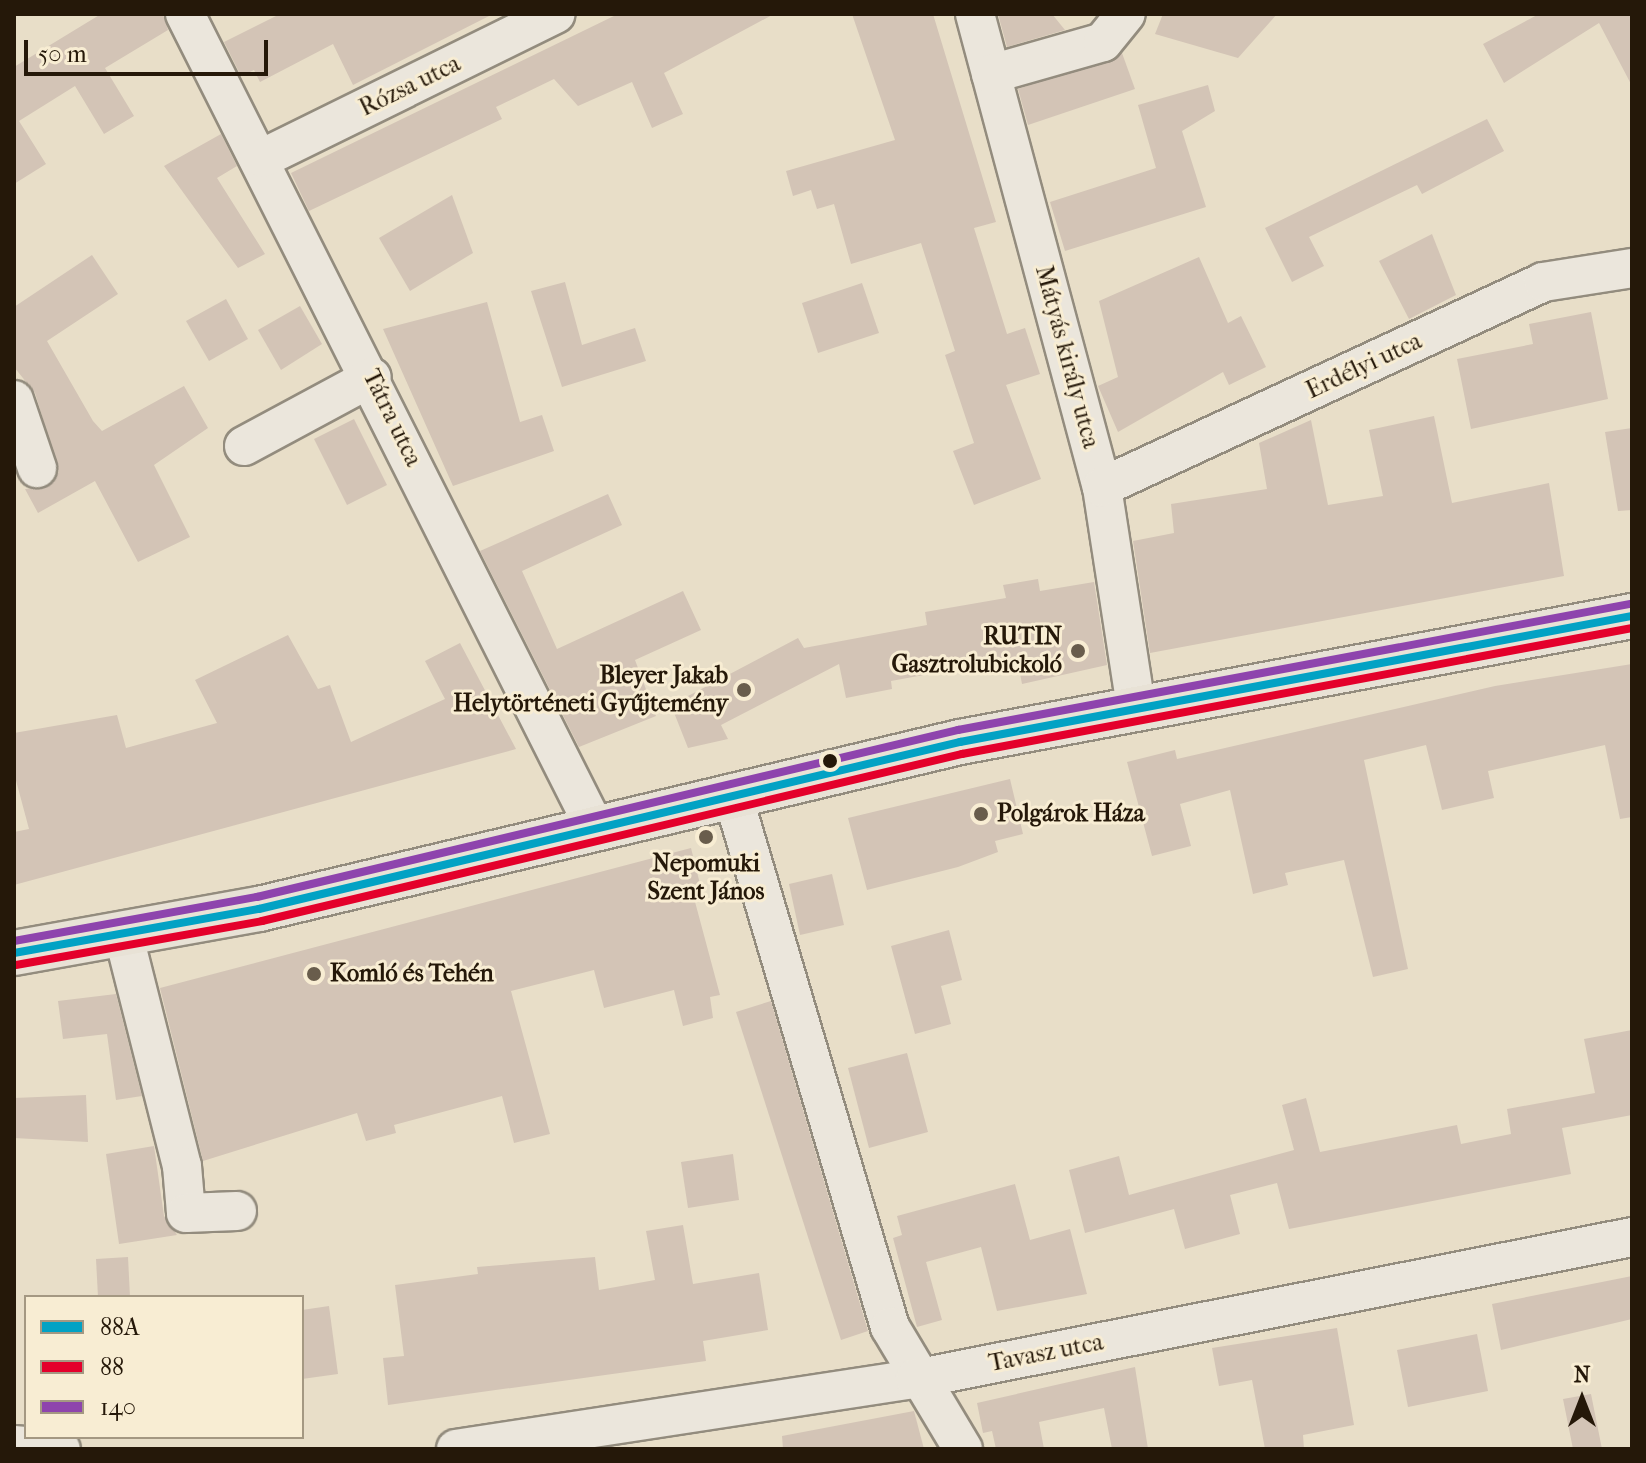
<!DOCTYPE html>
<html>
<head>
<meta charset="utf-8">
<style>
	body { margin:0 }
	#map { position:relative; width:1646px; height:1463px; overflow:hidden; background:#e8dec8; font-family:"IM FELL French Canon",serif }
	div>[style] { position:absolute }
	.building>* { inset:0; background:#d3c4b6 }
	.roads { filter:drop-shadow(2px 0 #938c7e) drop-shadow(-2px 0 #938c7e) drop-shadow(0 2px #938c7e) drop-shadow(0 -2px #938c7e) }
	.minor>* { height:38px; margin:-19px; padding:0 19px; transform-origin:19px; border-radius:19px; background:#ebe6dc }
	.major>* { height:44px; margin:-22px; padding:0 22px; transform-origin:22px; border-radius:22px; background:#e8e2d6 }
	.bus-1>* { height:8px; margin:-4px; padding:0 4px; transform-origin:4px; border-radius:4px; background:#02a2c4 }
	.bus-2>* { height:8px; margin:-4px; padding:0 4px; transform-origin:4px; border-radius:4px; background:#e4002b }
	.bus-3>* { height:8px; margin:-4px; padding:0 4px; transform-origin:4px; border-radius:4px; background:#8e44ad }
	.dots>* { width:22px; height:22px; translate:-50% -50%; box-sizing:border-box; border:4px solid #f8edd3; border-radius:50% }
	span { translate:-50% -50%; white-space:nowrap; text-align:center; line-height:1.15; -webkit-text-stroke:6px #f8edd3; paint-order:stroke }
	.street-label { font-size:24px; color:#251809 }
	.poi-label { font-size:24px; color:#251809; font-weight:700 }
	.right { translate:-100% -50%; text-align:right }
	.left { translate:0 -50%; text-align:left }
	.frame { position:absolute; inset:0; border:16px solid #251809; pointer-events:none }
	.legend { position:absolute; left:24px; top:1295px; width:280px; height:144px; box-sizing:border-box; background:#f8edd3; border:2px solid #a49882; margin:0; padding:10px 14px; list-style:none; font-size:24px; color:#251809 }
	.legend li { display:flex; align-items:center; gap:16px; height:40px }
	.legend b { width:40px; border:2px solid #a49882 }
	.north { position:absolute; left:1542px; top:1359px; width:80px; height:80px; -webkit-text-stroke:6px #f8edd3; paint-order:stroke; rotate:0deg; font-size:22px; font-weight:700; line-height:32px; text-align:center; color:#251809 }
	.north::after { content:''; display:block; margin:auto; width:28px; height:36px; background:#251809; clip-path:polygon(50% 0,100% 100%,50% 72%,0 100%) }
	.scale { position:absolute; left:24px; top:40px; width:244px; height:36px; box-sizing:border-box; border:4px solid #251809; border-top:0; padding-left:10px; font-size:24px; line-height:28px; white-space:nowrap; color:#251809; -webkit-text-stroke:6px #f8edd3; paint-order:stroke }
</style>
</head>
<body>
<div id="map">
	<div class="building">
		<i style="clip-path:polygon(101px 14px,163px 14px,168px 30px,105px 68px,134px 116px,104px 134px,75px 86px,19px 121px,46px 164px,14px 184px,14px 67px)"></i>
		<i style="clip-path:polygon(280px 14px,493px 14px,353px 85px,333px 44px,260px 82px,254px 70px,241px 76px,224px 42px)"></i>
		<i style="clip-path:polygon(618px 14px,774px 14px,664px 73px,683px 114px,652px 128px,632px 82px,578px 106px,554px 79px,496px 107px,502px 119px,309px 211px,291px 173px)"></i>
		<i style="clip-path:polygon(852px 14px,933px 14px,996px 222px,974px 228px,1007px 334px,1025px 328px,1040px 374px,1006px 385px,1041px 479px,974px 505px,953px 451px,974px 443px,945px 355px,955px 351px,921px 243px,851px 264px,834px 204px,817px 209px,811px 190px,793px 196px,786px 171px,895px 140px)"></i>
		<i style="clip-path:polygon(998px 14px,1052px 14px,1065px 30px,1007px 47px)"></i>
		<i style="clip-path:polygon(1163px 14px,1277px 14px,1238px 58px,1155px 34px)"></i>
		<i style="clip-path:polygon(1539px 14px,1632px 14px,1632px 86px,1599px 23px,1504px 83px,1483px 44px)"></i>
		<i style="clip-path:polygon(1122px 53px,1135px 89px,1028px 125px,1018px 89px)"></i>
		<i style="clip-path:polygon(1208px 85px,1215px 111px,1182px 131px,1206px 207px,1065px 251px,1050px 202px,1156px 168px,1138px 105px)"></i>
		<i style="clip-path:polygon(1487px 119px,1504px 151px,1422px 194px,1417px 185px,1309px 237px,1324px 266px,1292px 282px,1265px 228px)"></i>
		<i style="clip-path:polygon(221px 134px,237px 166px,217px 178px,265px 254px,238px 268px,164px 166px)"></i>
		<i style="clip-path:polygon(452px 195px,473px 253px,410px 291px,379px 238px)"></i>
		<i style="clip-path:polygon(1432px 234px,1456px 295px,1409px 319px,1379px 261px)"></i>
		<i style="clip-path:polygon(92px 255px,118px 294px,47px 341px,93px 421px,102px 431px,184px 386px,208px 428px,154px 465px,190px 537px,138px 562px,95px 481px,38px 513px,25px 489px,45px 488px,59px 472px,35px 393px,14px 367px,14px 307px)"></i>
		<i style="clip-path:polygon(1199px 257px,1228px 323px,1241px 316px,1266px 367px,1229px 385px,1223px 372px,1118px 432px,1098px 386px,1118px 377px,1099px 301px)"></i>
		<i style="clip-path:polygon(565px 282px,582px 345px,635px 328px,646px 361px,562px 387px,531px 291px)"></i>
		<i style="clip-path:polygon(862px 283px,879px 333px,818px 353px,802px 303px)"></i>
		<i style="clip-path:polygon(226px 299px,248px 339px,209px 361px,186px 321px)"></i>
		<i style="clip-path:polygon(487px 302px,520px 422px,542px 415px,554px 451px,453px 486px,383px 329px)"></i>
		<i style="clip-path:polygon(300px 306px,322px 344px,281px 370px,258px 330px)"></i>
		<i style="clip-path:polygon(1591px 312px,1608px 399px,1471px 429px,1457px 359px,1533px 344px,1529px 324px)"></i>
		<i style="clip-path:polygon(1434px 416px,1452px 503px,1549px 483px,1564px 576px,1150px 653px,1133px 541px,1174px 533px,1171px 504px,1267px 489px,1259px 443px,1311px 420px,1328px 505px,1383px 496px,1369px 430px)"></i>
		<i style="clip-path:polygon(354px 419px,387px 485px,347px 505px,314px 439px)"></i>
		<i style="clip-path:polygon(1632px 428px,1632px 510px,1618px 511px,1605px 432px)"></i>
		<i style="clip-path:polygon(608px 494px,622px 525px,522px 571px,557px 649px,683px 591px,701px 630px,635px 660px,656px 716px,579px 747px,480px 551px)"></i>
		<i style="clip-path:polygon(1038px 579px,1040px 591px,1094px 582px,1107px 665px,1022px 684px,1017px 658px,891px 681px,892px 689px,846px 698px,839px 664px,721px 725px,728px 739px,688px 748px,671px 705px,798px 638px,804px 648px,927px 625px,925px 612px,1006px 598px,1003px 585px)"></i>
		<i style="clip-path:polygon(288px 635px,318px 689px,330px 685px,351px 742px,445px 699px,425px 661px,460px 643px,516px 749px,14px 885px,14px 832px,29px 829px,14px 773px,14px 733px,117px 715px,126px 748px,217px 723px,195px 680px)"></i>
		<i style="clip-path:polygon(1632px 664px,1632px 817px,1620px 819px,1605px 745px,1488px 771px,1494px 798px,1442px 810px,1426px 745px,1364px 760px,1408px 969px,1373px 977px,1344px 860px,1285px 873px,1288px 885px,1253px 894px,1230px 790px,1180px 804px,1191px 846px,1152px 856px,1127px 762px,1175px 750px,1177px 759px,1495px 686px)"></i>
		<i style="clip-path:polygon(1010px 779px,1023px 834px,995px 841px,998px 852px,958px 867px,867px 890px,848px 818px)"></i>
		<i style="clip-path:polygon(691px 848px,703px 896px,694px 898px,720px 995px,710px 997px,713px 1018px,683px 1026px,674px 990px,604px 1008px,594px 970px,511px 991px,550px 1134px,514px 1143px,502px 1096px,394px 1125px,396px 1133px,366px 1141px,357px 1113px,203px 1161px,160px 988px)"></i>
		<i style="clip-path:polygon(832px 874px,844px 925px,800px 935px,789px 884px)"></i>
		<i style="clip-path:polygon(949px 930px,962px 980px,941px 986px,951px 1024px,915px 1034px,891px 946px)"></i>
		<i style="clip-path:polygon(116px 994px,142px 1096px,116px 1100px,107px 1034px,63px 1039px,58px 1001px)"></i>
		<i style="clip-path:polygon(771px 1001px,868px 1331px,841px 1340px,736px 1012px)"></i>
		<i style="clip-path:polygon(1632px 1030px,1632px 1115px,1562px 1128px,1571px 1174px,1289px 1229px,1277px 1183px,1230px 1195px,1240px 1234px,1185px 1249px,1174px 1209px,1085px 1233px,1069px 1170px,1119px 1156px,1129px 1195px,1294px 1150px,1282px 1105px,1306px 1098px,1320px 1152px,1457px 1125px,1461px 1144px,1511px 1134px,1507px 1109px,1595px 1093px,1584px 1039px)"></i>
		<i style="clip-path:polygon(907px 1053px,928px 1132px,869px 1148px,848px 1068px)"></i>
		<i style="clip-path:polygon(86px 1095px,88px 1142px,14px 1138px,14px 1098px)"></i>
		<i style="clip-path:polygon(154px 1146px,164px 1216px,177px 1235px,119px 1244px,106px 1154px)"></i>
		<i style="clip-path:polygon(733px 1154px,739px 1200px,688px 1208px,681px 1162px)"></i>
		<i style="clip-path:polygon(1015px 1184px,1030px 1240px,1070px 1229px,1087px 1294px,997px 1311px,981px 1247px,926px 1262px,942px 1320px,917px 1327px,893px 1238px,902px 1235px,897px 1216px)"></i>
		<i style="clip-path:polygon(683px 1225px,693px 1284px,759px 1273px,768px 1330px,703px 1341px,706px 1361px,388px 1405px,383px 1358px,404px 1356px,395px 1285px,478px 1274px,477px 1267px,595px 1257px,599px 1290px,655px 1280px,646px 1231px)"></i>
		<i style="clip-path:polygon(128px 1257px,130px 1297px,98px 1297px,96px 1259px)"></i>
		<i style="clip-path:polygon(1632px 1276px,1632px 1319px,1501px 1350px,1492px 1304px)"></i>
		<i style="clip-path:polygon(329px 1306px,338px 1374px,302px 1379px,302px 1310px)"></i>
		<i style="clip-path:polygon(1337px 1328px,1354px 1425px,1303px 1435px,1304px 1449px,1265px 1449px,1252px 1380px,1219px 1386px,1212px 1348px)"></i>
		<i style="clip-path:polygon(1477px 1334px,1488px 1391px,1408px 1407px,1397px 1350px)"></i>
		<i style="clip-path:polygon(1135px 1367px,1148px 1449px,1112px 1449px,1104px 1408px,1039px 1422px,1044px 1449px,996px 1449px,992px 1431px,983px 1433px,977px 1403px)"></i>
		<i style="clip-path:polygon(1591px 1394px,1602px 1449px,1573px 1449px,1563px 1399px)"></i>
		<i style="clip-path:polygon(914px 1411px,924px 1449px,783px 1449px,782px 1436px)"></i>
	</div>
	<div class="roads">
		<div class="minor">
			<i style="left:185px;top:14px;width:907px;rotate:63.27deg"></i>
			<i style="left:975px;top:14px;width:490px;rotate:75deg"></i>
			<i style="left:1102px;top:487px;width:222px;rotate:81.2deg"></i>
			<i style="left:991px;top:74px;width:116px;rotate:-15.9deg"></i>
			<i style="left:1103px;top:42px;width:36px;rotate:-51deg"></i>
			<i style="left:263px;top:158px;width:326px;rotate:-26.2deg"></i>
			<i style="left:14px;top:400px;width:72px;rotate:71.3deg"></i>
			<i style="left:244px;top:446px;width:145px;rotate:-28.3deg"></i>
			<i style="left:1102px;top:487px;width:486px;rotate:-24.9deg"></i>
			<i style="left:1543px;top:282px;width:90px;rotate:-8.9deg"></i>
			<i style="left:732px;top:793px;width:557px;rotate:73.52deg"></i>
			<i style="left:890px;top:1327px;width:142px;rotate:59.1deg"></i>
			<i style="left:124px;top:937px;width:236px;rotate:75.8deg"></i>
			<i style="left:182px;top:1166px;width:47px;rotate:85.1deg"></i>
			<i style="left:186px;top:1213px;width:51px;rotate:-2.2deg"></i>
			<i style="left:14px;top:1445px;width:47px;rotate:4.9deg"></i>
			<i style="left:456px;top:1449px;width:464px;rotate:-8.7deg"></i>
			<i style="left:915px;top:1379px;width:731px;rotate:-11.2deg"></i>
		</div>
		<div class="major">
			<i style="left:14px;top:953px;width:249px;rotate:-10.2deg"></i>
			<i style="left:259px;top:909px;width:721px;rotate:-13.4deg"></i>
			<i style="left:960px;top:742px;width:684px;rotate:-10.62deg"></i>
		</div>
	</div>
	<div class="bus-1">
		<i style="left:14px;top:953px;width:249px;rotate:-10.2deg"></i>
		<i style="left:259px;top:909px;width:721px;rotate:-13.4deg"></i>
		<i style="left:960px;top:742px;width:684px;rotate:-10.62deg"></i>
	</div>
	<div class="bus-2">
		<i style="left:16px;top:965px;width:250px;rotate:-10.1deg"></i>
		<i style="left:262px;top:921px;width:720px;rotate:-13.42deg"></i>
		<i style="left:962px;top:754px;width:682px;rotate:-10.65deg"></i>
	</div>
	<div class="bus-3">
		<i style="left:14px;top:941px;width:247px;rotate:-10.3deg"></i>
		<i style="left:257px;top:897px;width:721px;rotate:-13.4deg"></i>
		<i style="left:958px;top:730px;width:684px;rotate:-10.62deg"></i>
	</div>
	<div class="dots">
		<i style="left:1078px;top:651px;background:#695d4c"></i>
		<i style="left:744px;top:690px;background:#695d4c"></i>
		<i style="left:830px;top:761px;background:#251809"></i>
		<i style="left:981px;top:814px;background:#695d4c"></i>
		<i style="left:706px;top:837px;background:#695d4c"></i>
		<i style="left:314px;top:974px;background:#695d4c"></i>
	</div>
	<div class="street-label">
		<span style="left:410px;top:86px;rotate:-26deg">Rózsa utca</span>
		<span style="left:1067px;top:357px;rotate:75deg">Mátyás király utca</span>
		<span style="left:1364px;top:366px;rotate:-25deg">Erdélyi utca</span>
		<span style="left:392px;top:418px;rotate:64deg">Tátra utca</span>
		<span style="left:1046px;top:1353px;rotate:-11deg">Tavasz utca</span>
	</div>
	<div class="poi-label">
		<span class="right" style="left:1062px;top:651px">RUTIN<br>Gasztrolubickoló</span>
		<span class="right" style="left:728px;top:690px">Bleyer Jakab<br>Helytörténeti Gyűjtemény</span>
		<span class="left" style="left:997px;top:814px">Polgárok Háza</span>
		<span style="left:706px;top:878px">Nepomuki<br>Szent János</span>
		<span class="left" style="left:330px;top:974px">Komló és Tehén</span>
	</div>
	<div class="frame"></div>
	<ul class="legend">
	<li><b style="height:10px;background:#02a2c4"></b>88A</li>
	<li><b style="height:10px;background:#e4002b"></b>88</li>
	<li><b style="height:10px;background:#8e44ad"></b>140</li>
	</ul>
	<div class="north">N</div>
	<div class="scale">50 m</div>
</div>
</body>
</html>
